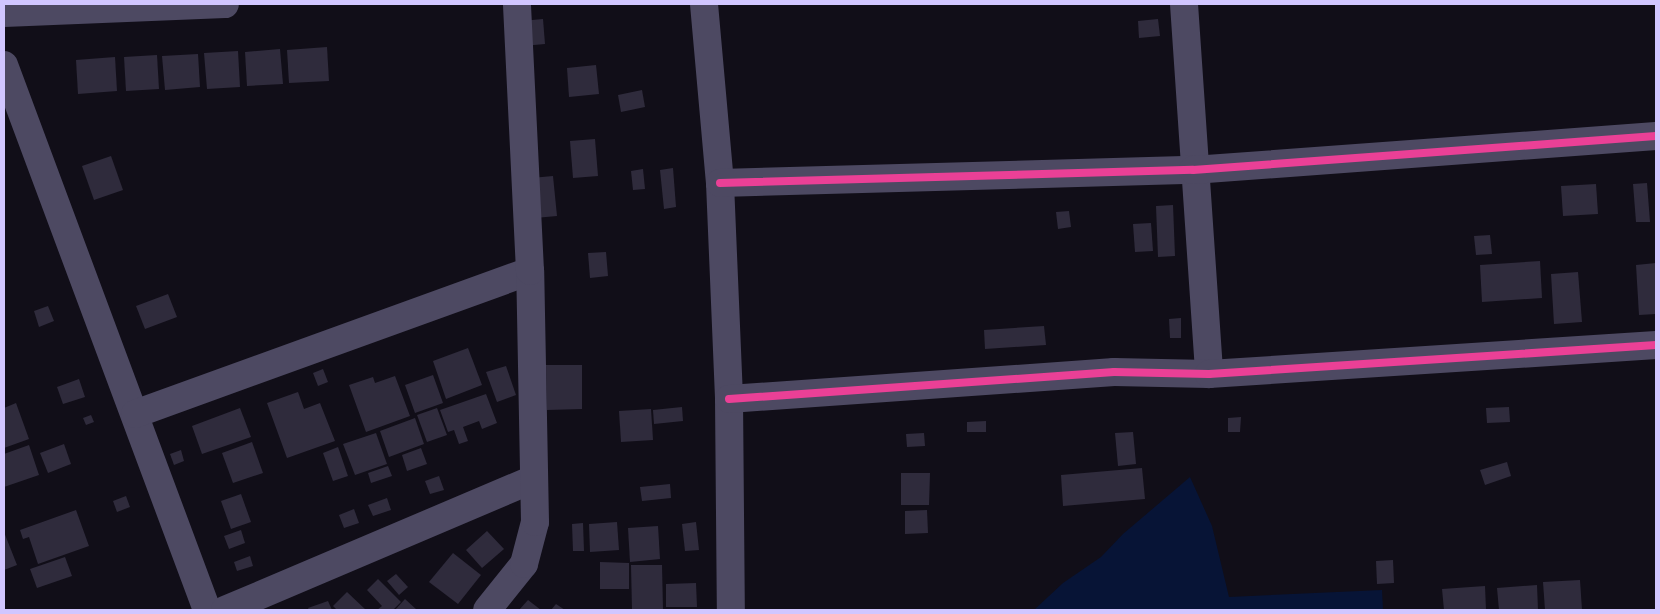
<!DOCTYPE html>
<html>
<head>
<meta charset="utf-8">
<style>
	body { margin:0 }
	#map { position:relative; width:1660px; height:614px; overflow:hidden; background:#110e18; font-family:"Open Sans",sans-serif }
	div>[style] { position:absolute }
	.water>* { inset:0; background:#071436 }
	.building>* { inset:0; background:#2f2b3c }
	.minor>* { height:28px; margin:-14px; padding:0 14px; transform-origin:14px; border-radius:14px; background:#4d4962 }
	.cycleway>* { height:8px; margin:-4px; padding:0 4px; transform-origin:4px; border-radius:4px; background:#ea4096 }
	span { translate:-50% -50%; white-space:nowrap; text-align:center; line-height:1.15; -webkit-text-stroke:4px #0f0a1c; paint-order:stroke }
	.frame { position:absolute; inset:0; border:5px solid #d1c6ff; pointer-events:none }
</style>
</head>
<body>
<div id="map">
	<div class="water">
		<i style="clip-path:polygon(1190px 477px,1212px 526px,1229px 597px,1382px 590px,1383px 610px,1034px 610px,1063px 583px,1101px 557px,1123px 534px)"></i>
	</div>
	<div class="building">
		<i style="clip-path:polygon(543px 19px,545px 44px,523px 46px,521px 21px)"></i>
		<i style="clip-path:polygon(1158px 19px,1160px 36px,1139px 38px,1138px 21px)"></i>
		<i style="clip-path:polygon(327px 47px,329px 81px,289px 83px,287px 50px)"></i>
		<i style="clip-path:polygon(280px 49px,283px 84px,247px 86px,245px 52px)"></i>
		<i style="clip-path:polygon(238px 51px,240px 87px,207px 89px,204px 53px)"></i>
		<i style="clip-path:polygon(198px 54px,200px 87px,165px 90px,162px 56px)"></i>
		<i style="clip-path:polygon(157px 55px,159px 89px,126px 91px,124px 57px)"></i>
		<i style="clip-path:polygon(115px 57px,117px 91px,78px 94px,76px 60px)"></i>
		<i style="clip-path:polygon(596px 65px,599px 94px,569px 97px,567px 68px)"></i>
		<i style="clip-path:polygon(642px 90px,645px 107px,621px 112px,618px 95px)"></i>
		<i style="clip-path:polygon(595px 139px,598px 176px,573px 178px,570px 141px)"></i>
		<i style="clip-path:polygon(111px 156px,123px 190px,94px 200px,82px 166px)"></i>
		<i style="clip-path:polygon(673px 168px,676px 207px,664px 209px,660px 170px)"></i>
		<i style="clip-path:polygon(643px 169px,645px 189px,633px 190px,631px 171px)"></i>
		<i style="clip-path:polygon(553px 176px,557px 216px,535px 218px,531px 178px)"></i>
		<i style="clip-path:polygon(1647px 183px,1650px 222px,1636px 222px,1633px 184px)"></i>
		<i style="clip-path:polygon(1596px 184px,1598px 214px,1563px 216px,1561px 186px)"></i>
		<i style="clip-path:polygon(1173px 205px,1175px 256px,1158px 257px,1156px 206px)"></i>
		<i style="clip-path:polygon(1069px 211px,1071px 227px,1058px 229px,1056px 212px)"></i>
		<i style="clip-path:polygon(1151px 223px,1153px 251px,1135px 252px,1133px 224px)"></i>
		<i style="clip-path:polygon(1490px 235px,1492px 254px,1476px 255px,1474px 236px)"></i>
		<i style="clip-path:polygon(606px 252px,608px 276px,590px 278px,588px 253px)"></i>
		<i style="clip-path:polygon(1540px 261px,1542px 298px,1482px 302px,1480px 265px)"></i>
		<i style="clip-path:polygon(1656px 263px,1656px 314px,1639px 315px,1636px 265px)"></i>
		<i style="clip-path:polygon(1578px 272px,1582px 322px,1554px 324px,1551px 274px)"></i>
		<i style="clip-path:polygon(168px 294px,177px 317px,145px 329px,136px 306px)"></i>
		<i style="clip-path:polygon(48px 306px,54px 321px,39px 327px,34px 311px)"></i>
		<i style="clip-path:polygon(1181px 318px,1181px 338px,1170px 338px,1169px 319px)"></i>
		<i style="clip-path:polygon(1044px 326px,1046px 345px,985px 349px,984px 330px)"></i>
		<i style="clip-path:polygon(468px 348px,482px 385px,446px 399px,433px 361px)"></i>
		<i style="clip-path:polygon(546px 365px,582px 365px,582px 409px,547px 410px)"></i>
		<i style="clip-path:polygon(506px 366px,516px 395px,497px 402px,486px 372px)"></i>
		<i style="clip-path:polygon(323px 369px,328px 382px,318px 386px,313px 373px)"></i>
		<i style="clip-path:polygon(433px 375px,443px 403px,415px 413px,405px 385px)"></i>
		<i style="clip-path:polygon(395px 376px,410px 416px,366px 432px,349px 385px,373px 377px,375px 383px)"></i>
		<i style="clip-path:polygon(79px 379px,85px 397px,63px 404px,57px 387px)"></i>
		<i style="clip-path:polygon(298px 392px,304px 409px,320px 403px,335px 441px,287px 458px,267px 403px)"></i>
		<i style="clip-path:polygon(486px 394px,497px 423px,482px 429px,479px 421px,463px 427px,468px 441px,459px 444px,454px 430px,448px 432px,440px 410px)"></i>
		<i style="clip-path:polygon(16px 403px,29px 439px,4px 448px,4px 408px)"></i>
		<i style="clip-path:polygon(682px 407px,683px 421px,654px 424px,653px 410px)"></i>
		<i style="clip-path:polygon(1509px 407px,1510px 422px,1487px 423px,1486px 408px)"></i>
		<i style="clip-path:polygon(240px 408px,251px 437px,202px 454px,192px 426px)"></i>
		<i style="clip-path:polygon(437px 408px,447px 435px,427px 442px,417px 415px)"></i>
		<i style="clip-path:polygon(651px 409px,653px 440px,621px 442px,619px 411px)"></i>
		<i style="clip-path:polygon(91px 415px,94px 422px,86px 425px,83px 418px)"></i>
		<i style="clip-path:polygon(1241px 417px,1240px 432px,1228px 432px,1228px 418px)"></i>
		<i style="clip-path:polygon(415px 418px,424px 444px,389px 457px,380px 431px)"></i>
		<i style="clip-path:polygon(986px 421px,986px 432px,967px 432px,967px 422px)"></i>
		<i style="clip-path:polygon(1133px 432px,1136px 464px,1118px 466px,1115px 433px)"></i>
		<i style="clip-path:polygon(376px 433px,387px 464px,355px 475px,343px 444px)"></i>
		<i style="clip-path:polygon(924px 433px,925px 446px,907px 447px,906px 434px)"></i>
		<i style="clip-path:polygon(252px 442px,263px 473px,233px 483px,222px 453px)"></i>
		<i style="clip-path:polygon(64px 444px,71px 464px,48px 473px,40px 453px)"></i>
		<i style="clip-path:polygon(29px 445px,39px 475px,4px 487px,4px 454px)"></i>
		<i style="clip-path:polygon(338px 447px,348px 476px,333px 481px,323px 453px)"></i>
		<i style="clip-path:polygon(421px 448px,427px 464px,407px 471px,402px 455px)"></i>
		<i style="clip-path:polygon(181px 450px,184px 461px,174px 465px,170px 454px)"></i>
		<i style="clip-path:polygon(1507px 462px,1511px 476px,1485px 485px,1480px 470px)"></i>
		<i style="clip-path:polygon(388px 466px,392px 476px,371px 483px,368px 473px)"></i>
		<i style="clip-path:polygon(1142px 468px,1145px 499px,1063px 506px,1061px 475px)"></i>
		<i style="clip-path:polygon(901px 473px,930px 473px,929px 505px,901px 505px)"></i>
		<i style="clip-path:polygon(439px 476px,444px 490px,430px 494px,425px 481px)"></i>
		<i style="clip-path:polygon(670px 484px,671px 498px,642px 501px,640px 487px)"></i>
		<i style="clip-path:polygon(241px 494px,251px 522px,231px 529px,221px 501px)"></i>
		<i style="clip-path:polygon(126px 496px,130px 507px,117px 512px,113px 501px)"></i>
		<i style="clip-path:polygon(387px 498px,391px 510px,373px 516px,368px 505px)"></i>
		<i style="clip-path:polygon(354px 509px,359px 523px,344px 528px,339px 515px)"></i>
		<i style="clip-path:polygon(76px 510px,89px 546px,38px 564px,29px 537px,23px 539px,20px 530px)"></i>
		<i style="clip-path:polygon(927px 510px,928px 533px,905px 534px,905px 511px)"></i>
		<i style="clip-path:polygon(617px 522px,619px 550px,590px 552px,589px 524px)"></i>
		<i style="clip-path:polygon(696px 522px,699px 550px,685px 551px,682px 524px)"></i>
		<i style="clip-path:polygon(583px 523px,584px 551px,573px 551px,572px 524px)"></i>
		<i style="clip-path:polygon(658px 526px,660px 559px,630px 562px,628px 528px)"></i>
		<i style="clip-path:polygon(241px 530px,245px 543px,229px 549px,224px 536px)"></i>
		<i style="clip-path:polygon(487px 531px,504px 549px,482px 568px,466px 550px)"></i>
		<i style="clip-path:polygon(4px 532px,17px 565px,4px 570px)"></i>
		<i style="clip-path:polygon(453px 553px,481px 575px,458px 604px,429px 582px)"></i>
		<i style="clip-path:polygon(250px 556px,253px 566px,237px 571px,234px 562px)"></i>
		<i style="clip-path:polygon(65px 557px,72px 576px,37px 588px,30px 569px)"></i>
		<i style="clip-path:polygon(1393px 560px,1394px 583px,1377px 584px,1376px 561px)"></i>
		<i style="clip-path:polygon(600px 562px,629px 563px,629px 589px,600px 589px)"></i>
		<i style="clip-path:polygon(631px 565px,662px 565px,663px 610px,632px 610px)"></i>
		<i style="clip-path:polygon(396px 574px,408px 587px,399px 595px,387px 581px)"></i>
		<i style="clip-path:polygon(378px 579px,401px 602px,393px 610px,377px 610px,382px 606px,367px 590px)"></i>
		<i style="clip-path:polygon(1580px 580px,1582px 610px,1545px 610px,1543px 582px)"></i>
		<i style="clip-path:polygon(696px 583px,697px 607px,666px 607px,666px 584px)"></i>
		<i style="clip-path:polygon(1537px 585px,1538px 610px,1499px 610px,1497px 588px)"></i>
		<i style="clip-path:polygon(1485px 586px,1486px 610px,1444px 610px,1442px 589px)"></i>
		<i style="clip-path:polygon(347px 592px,366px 610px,337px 610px,333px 606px)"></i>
		<i style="clip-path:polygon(405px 599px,417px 610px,395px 610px)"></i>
		<i style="clip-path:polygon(528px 600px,541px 610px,519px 610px)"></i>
		<i style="clip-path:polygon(328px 601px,332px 610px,309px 610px,308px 608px)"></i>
		<i style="clip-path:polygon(556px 604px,565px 610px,551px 610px)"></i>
	</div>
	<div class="minor">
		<i style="left:704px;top:4px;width:180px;rotate:84.9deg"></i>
		<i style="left:720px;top:183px;width:216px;rotate:87.6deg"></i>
		<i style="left:729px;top:399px;width:211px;rotate:89.5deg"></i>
		<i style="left:1184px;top:4px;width:371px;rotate:86.1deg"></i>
		<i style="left:4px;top:13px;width:221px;rotate:-2.3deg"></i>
		<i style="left:4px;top:65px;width:582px;rotate:69.57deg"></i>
		<i style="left:720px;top:183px;width:473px;rotate:-1.6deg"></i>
		<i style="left:1193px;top:170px;width:464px;rotate:-4.2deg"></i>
		<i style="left:729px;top:399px;width:386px;rotate:-4deg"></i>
		<i style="left:1114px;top:372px;width:95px;rotate:1.2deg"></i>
		<i style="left:1209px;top:374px;width:448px;rotate:-3.7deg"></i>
		<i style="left:135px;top:414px;width:420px;rotate:-19.9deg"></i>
		<i style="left:225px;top:610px;width:335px;rotate:-23deg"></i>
		<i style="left:487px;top:610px;width:59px;rotate:-51.2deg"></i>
		<i style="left:524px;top:564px;width:43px;rotate:-75.3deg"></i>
		<i style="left:535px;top:522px;width:251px;rotate:-91.1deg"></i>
		<i style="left:530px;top:271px;width:267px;rotate:-92.8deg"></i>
	</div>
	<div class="cycleway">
		<i style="left:720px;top:183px;width:473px;rotate:-1.6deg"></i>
		<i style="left:1193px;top:170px;width:464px;rotate:-4.2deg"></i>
		<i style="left:729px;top:399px;width:386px;rotate:-4deg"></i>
		<i style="left:1114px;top:372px;width:95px;rotate:1.2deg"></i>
		<i style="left:1209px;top:374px;width:448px;rotate:-3.7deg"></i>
	</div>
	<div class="frame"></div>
</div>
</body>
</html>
